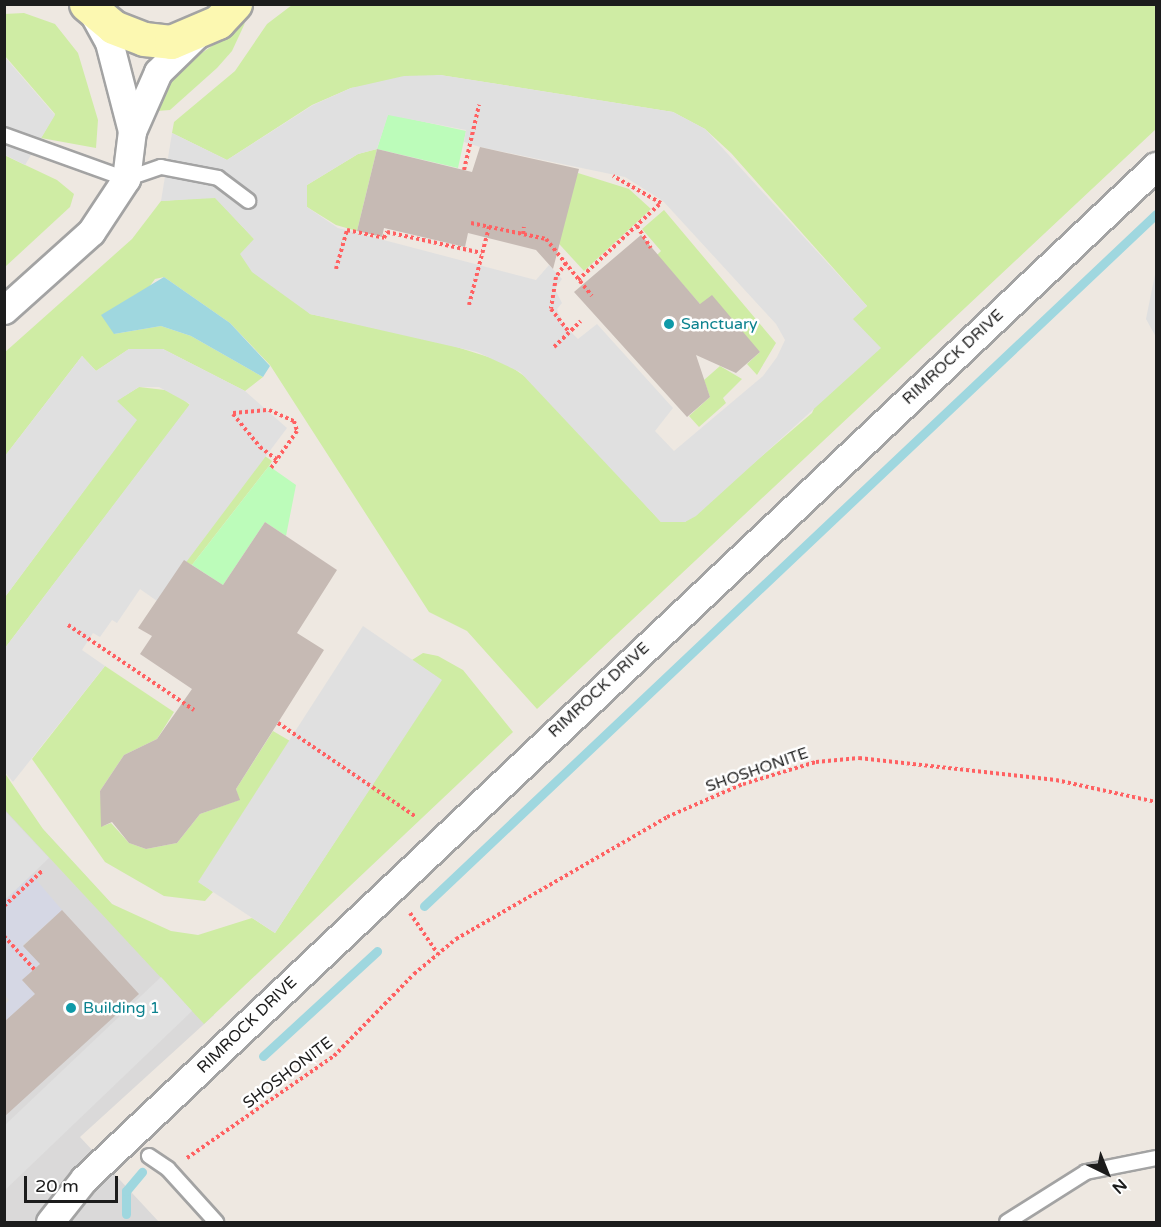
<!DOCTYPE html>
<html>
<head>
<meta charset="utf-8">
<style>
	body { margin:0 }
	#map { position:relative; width:1161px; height:1227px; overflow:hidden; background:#eee8e1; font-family:"Varela Round",sans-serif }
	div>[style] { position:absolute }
	.residential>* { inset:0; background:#dad9d9 }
	.grass>* { inset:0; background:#cfeca4 }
	.park>* { inset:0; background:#bcfcba }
	.parking>* { inset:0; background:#e0e0e0 }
	.plaza>* { inset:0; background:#d5d7e4 }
	.water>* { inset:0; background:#9fd7df }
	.stream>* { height:9px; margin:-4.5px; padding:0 4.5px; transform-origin:4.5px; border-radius:4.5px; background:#9fd7df }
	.building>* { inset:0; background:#c6bab4 }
	.path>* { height:4px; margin-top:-2px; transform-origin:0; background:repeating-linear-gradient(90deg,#ff6162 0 3px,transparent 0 6px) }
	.roads { filter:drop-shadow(2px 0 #a3a3a3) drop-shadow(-2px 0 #a3a3a3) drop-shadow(0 2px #a3a3a3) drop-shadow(0 -2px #a3a3a3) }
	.lane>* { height:14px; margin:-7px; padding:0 7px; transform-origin:7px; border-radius:7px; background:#fff }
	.street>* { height:27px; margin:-13.5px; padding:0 13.5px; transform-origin:13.5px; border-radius:13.5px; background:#fff }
	.secondary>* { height:33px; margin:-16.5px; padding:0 16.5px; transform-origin:16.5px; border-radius:16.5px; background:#fcf8b1 }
	.dots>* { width:16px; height:16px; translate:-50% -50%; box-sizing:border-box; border:3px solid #fff; border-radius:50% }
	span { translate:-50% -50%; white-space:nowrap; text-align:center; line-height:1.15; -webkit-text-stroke:5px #fff; paint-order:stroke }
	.culture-label { font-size:16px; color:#0d838f }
	.left { translate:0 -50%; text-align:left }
	.street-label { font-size:16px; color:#1c1c1c }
	.frame { position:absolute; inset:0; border:6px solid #1c1c1c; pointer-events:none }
	.north { position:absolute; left:1077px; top:1143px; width:60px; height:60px; -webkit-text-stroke:4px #fff; paint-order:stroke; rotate:137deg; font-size:16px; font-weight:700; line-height:24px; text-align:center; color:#1c1c1c }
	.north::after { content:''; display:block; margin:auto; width:21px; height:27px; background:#1c1c1c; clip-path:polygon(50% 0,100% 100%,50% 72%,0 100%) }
	.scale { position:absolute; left:24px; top:1176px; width:94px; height:27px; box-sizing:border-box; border:3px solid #1c1c1c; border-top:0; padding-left:8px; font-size:18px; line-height:21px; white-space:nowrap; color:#1c1c1c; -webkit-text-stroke:4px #fff; paint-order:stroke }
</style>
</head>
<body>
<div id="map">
	<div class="residential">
		<i style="clip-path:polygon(4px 787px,214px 1015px,80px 1137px,159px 1222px,5px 1222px)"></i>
	</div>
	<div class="grass">
		<i style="clip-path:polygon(292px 5px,1156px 5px,1156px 129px,537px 709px,467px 631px,429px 612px,270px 365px,230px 323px,164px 277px,155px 279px,114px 334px,161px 326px,191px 336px,263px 377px,245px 391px,163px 349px,129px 349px,96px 371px,82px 356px,5px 456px,4px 353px,132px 239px,161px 201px,215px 197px,255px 240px,310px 314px,441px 342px,504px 362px,533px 382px,661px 522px,685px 522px,812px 413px,853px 318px,867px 306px,731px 153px,705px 129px,673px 112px,440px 75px,351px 88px,312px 105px,227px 160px,172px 133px,174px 122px,235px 71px,267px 24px)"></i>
		<i style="clip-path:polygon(24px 13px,55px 24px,78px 53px,98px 120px,96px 148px,41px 138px,55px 114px,5px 56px,4px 14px)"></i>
		<i style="clip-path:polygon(245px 23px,232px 51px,217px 68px,170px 110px,157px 111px,162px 94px,183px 66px)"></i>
		<i style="clip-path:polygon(377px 149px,357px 231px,336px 225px,307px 207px,307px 185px,358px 154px)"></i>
		<i style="clip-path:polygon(4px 155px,57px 180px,74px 194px,70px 207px,5px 267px)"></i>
		<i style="clip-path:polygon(578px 173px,629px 189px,651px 209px,584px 271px,550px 234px)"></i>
		<i style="clip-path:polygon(664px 210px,776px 343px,757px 375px,747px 364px,760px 352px,700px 304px,657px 255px,661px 251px,642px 229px)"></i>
		<i style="clip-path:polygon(720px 366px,742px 379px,723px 398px,726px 403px,699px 427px,689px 416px,710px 397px,704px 380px)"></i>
		<i style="clip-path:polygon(139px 387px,173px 391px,190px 405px,5px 648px,5px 597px,136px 420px,116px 401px)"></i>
		<i style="clip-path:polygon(265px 456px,272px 461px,269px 466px,192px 565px,184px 561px)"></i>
		<i style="clip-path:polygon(423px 653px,438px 656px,463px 670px,513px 732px,204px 1024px,5px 810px,4px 772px,43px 829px,112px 904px,136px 915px,171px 931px,198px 935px,252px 918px,275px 933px,441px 680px,412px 660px)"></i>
		<i style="clip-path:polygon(105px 666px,174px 712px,157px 739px,124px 755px,100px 791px,103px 826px,111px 823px,129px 843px,146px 849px,177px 843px,200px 814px,239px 800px,236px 789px,273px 731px,290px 741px,199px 882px,213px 892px,205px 901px,164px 896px,105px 862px,32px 759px)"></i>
	</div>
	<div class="park">
		<i style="clip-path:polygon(388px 114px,466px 131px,458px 168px,377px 149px)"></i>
		<i style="clip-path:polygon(269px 466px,296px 485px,286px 536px,265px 522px,223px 585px,192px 565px)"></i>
	</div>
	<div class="parking">
		<i style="clip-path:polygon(4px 56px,55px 115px,25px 165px,5px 155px)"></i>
		<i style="clip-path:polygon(evenodd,440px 75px,673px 112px,705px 129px,867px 306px,853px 319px,881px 348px,696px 516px,685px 522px,661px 522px,520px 372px,477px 352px,310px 314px,252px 272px,240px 254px,254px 239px,215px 198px,161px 201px,172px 133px,227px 160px,313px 105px,351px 88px,404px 76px,440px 75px,388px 115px,466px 130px,464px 142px,480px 147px,625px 177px,663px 201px,776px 324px,785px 340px,777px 357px,763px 376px,674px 451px,655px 431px,673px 408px,597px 324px,578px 339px,563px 324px,557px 309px,562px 303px,555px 289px,562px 279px,549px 265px,536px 280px,338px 228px,307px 207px,307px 185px,358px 154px,377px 149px,388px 115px)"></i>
		<i style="clip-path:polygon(1156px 270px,1156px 337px,1146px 319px)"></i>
		<i style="clip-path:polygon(129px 349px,163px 349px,245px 391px,287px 428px,157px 601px,140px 589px,117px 623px,112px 620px,100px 637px,93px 633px,82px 650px,105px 666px,13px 782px,5px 772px,5px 648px,190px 404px,159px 387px,139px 387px,117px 401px,137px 420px,5px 597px,5px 456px,82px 356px,96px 371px)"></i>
		<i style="clip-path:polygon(363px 626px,442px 680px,275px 933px,198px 882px)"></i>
		<i style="clip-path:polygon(4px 810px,49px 858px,5px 900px,4px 900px)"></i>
		<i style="clip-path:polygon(161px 977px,192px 1011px,5px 1190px,5px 1125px)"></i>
	</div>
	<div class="plaza">
		<i style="clip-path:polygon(32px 875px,62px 910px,23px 945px,40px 964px,22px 980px,35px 994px,5px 1022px,5px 1005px,9px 1000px,5px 995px,5px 900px)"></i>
	</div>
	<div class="water">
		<i style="clip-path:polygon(164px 277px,230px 323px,270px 366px,263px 377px,191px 336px,161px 326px,114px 334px,101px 315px)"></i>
	</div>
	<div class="stream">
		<i style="left:424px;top:906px;width:1007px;rotate:-43.39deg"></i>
		<i style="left:263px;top:1056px;width:155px;rotate:-42.6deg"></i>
		<i style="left:126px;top:1214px;width:23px;rotate:-90deg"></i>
		<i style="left:126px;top:1191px;width:25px;rotate:-50deg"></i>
	</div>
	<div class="building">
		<i style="clip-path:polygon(480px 147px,579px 169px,553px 269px,536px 250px,468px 233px,465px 247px,384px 228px,382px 237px,357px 231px,377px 149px,472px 172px)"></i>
		<i style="clip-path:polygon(641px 235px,700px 304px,712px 295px,760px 352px,736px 373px,696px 355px,710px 397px,687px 417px,574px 292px)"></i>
		<i style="clip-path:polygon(265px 522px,337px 570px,297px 633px,324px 650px,236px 789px,240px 800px,200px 814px,177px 843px,146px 849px,129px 843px,112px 822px,101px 827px,100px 791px,124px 755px,157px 739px,192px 689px,140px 654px,152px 636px,138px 628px,184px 560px,223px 585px)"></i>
		<i style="clip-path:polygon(62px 910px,139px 994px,4px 1117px,4px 1022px,35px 994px,22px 980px,40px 964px,23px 946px)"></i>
	</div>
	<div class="path">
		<i style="left:464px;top:170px;width:67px;rotate:-77deg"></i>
		<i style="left:471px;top:223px;width:77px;rotate:12deg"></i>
		<i style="left:546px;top:239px;width:73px;rotate:51.1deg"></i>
		<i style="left:637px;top:226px;width:26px;rotate:58deg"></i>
		<i style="left:523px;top:234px;width:7px;rotate:-82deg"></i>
		<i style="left:566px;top:263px;width:17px;rotate:126deg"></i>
		<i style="left:556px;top:277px;width:32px;rotate:99deg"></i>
		<i style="left:551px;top:309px;width:29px;rotate:52deg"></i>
		<i style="left:336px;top:269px;width:41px;rotate:-74.2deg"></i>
		<i style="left:347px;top:230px;width:38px;rotate:12deg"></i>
		<i style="left:384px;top:238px;width:7px;rotate:-63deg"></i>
		<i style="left:387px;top:232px;width:97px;rotate:12.5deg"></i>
		<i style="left:578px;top:280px;width:113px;rotate:-42.9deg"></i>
		<i style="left:661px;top:203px;width:55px;rotate:-150.6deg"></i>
		<i style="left:469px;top:305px;width:81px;rotate:-75.6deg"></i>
		<i style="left:554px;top:347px;width:37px;rotate:-44deg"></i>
		<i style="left:233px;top:413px;width:36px;rotate:-5deg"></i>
		<i style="left:269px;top:410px;width:27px;rotate:24deg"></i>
		<i style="left:294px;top:421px;width:10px;rotate:73deg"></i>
		<i style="left:297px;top:431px;width:45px;rotate:125.1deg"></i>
		<i style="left:233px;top:414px;width:43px;rotate:50.7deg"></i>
		<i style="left:260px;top:447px;width:21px;rotate:37deg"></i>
		<i style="left:68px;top:625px;width:152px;rotate:34deg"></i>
		<i style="left:278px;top:723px;width:166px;rotate:34.2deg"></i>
		<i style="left:4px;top:906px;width:52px;rotate:-42.6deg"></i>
		<i style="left:410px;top:913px;width:50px;rotate:55.7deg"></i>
		<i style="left:4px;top:936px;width:45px;rotate:47.7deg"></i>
		<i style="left:187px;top:1158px;width:179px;rotate:-34.8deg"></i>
		<i style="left:334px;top:1056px;width:115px;rotate:-45.7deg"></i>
		<i style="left:414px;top:974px;width:55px;rotate:-39.8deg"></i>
		<i style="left:456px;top:939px;width:244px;rotate:-30deg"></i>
		<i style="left:667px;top:817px;width:83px;rotate:-23.5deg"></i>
		<i style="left:743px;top:784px;width:76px;rotate:-16.8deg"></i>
		<i style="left:816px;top:762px;width:43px;rotate:-5.3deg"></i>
		<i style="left:859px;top:758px;width:198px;rotate:6.4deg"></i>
		<i style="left:1056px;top:780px;width:102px;rotate:12.4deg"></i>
	</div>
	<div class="roads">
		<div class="lane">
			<i style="left:4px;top:135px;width:130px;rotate:19.8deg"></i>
			<i style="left:126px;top:179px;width:37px;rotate:-19deg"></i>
			<i style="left:161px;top:167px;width:58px;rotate:10.9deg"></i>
			<i style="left:218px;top:178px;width:38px;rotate:37deg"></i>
			<i style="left:149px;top:1156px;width:23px;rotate:34deg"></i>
			<i style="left:168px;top:1169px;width:72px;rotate:47.8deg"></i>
			<i style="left:1007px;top:1222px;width:93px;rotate:-32.3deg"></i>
			<i style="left:1086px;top:1172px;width:71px;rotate:-11.3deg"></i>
		</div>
		<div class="street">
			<i style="left:93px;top:13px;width:33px;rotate:61deg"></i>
			<i style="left:109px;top:42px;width:92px;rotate:75.5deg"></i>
			<i style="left:4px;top:310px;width:117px;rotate:-41.9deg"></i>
			<i style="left:91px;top:232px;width:64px;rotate:-56.6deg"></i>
			<i style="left:126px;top:179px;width:48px;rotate:-82.9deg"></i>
			<i style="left:132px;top:131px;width:64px;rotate:-66.2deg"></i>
			<i style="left:158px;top:72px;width:53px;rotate:-44.2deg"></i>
			<i style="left:50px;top:1222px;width:55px;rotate:-51.7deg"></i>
			<i style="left:84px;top:1179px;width:1475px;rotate:-43.38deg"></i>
		</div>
		<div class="secondary">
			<i style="left:86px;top:4px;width:35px;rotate:40deg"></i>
			<i style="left:113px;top:27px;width:33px;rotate:21deg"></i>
			<i style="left:144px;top:39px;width:27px;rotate:6deg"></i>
			<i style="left:171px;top:42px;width:51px;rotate:-23.1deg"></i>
			<i style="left:218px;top:22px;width:25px;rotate:-47deg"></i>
		</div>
	</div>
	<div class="dots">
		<i style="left:669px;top:324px;background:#0f9aa8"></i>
		<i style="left:71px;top:1008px;background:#0f9aa8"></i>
	</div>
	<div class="culture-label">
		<span class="left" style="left:681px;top:324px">Sanctuary</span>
		<span class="left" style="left:83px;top:1008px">Building 1</span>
	</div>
	<div class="street-label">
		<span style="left:953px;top:357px;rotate:-43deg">RIMROCK DRIVE</span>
		<span style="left:599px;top:690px;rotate:-43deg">RIMROCK DRIVE</span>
		<span style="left:757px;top:770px;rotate:-19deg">SHOSHONITE</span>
		<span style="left:247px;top:1025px;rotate:-44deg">RIMROCK DRIVE</span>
		<span style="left:288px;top:1073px;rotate:-37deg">SHOSHONITE</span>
	</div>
	<div class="frame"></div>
	<div class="north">N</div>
	<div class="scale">20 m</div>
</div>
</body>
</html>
